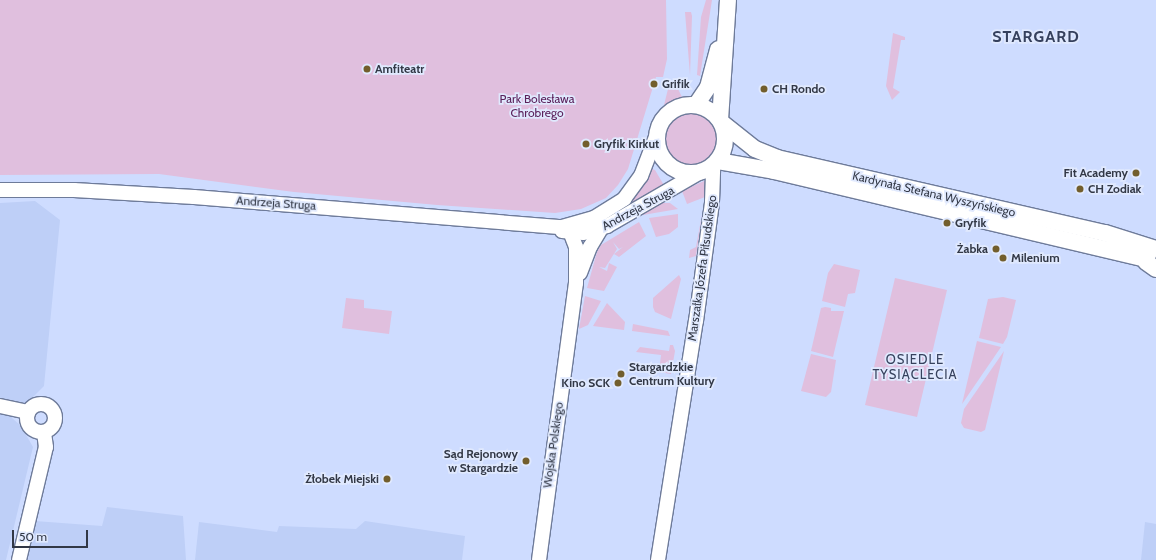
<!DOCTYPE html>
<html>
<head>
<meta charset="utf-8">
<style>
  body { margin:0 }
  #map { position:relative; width:1156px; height:560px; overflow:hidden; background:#cedcff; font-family:Cabin,sans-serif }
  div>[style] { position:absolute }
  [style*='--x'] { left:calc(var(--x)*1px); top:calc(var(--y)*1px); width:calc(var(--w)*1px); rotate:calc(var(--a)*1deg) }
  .built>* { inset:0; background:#becff7 }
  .green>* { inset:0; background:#e0bfde }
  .round { border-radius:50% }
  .roads { filter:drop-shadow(1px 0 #6e7b9a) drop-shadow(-1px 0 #6e7b9a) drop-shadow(0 1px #6e7b9a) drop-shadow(0 -1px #6e7b9a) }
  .tertiary>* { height:14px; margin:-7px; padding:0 7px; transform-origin:7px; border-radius:7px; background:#fff }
  .tertiary>.ring { margin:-7px; padding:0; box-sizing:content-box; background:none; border:14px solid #fff; border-radius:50% }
  .secondary>* { height:16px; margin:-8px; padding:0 8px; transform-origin:8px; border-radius:8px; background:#fff }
  .secondary>.ring { margin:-8px; padding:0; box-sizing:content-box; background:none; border:16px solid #fff; border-radius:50% }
  .dots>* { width:11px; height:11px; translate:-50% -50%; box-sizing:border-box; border:2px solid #e0e9fe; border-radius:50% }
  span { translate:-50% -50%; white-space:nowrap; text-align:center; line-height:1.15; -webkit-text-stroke:3.5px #e0e9fe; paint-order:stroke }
  .poi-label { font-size:12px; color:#323846; font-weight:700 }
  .left { translate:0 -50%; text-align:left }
  .right { translate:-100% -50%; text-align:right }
  .park-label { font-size:12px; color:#5b215b }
  .street-label { font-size:12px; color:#323846 }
  .neighbourhood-label { font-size:13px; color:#36415d; letter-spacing:1px }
  .district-label { font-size:16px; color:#36415d; font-weight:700; letter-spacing:1px }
  .scale { position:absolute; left:12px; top:530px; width:76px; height:18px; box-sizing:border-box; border:2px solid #323846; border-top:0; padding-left:5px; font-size:12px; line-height:14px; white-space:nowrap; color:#323846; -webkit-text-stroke:3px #e0e9fe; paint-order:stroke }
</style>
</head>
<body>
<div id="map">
  <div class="built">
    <div style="clip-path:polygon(35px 201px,60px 220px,44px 386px,12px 418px,21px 426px,33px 447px,6px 560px,0 560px,0 203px)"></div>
    <div style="clip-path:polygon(107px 507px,183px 516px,186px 560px,28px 560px,35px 521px,102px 526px)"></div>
    <div style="clip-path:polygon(365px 521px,465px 536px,462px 560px,195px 560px,199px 522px,277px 532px,279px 526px,356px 529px)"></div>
    <div style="clip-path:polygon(1145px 522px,1156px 524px,1156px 560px,1141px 560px)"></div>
  </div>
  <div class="green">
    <div style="clip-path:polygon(0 0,666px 0,667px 59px,663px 77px,656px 77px,628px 169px,618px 185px,606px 198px,581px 209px,555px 213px,437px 205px,294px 192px,159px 174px,0 175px)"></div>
    <div style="clip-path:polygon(706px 0,712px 0,700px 76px,697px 75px,701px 17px)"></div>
    <div style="clip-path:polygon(685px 12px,691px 12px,692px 16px,690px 75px)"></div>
    <div style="clip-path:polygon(893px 33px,905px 37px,905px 40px,901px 40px,893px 88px,900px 92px,892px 100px,886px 86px)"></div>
    <div style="clip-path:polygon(668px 89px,678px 89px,682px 97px,664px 105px)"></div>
    <div class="round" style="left:663px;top:112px;width:54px;height:54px"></div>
    <div style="clip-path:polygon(652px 169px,655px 170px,665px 187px,625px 208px,640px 191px)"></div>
    <div style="clip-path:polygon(704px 181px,706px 182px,705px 197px,687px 204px,682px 191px)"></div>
    <div style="clip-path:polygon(659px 203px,670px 203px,678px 209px,637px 216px,600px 238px,607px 231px)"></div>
    <div style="clip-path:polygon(703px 209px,696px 256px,689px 258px,690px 250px,696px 247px)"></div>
    <div style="clip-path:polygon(678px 214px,678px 227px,669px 234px,656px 237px,649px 218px)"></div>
    <div style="clip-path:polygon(639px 222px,646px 236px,619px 257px,614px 254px,623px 247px,619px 249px,613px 242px,617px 249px,605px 268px,599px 267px,607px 271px,609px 263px,617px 267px,604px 291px,587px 288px,597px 252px,601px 245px)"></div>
    <div style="clip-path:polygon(834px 264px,860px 270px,855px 293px,848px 294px,845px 307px,822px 301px,828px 273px)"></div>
    <div style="clip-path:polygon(679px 275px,681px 279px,671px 319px,655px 312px,653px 307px,653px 298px)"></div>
    <div style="clip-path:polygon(895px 278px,947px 290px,917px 417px,865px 405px)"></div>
    <div style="clip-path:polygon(585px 296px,601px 301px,588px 325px,579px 329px)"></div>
    <div style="clip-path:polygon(1003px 297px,1016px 300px,1007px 337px,1003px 344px,979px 338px,988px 299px)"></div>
    <div style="clip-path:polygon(346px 298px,364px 300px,364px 308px,392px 311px,389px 334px,342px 328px)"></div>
    <div style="clip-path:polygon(607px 303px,625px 322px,624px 330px,593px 326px)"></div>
    <div style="clip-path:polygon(825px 307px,831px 308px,831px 311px,844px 311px,833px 357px,811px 351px,821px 308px)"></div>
    <div style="clip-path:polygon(633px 324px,668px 331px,670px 336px,632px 331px)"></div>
    <div style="clip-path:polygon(977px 341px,1001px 347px,962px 404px)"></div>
    <div style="clip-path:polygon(670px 345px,673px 345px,675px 351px,671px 374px,659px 372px,661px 355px,636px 352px,640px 347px,669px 351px)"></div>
    <div style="clip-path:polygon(1004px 351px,985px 430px,981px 432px,964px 428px,961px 423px,964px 409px)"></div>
    <div style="clip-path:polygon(811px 354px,836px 360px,831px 392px,826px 397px,801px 391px)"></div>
  </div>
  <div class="roads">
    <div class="tertiary">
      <div style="--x:0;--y:190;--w:74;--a:0"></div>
      <div style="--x:74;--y:190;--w:120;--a:3.3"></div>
      <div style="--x:194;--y:197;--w:369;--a:4.7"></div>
      <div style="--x:562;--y:227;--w:33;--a:-16"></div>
      <div style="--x:594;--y:218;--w:36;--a:-32"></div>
      <div style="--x:624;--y:199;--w:29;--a:-54"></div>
      <div style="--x:641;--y:176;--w:45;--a:-69.1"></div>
      <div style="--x:562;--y:231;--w:21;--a:5"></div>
      <div style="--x:583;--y:233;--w:25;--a:-16"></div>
      <div style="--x:607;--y:226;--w:108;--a:-30.1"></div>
      <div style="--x:580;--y:273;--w:28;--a:-69"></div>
      <div style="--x:590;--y:247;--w:26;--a:-59"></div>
      <div class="ring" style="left:27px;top:404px;width:14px;height:14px"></div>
      <div style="--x:0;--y:406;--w:29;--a:12"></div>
      <div style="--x:19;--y:560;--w:116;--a:-76.6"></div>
      <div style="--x:46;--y:447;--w:14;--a:-98"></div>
      <div style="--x:539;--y:560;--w:279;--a:-82.4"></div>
      <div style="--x:576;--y:283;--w:36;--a:-90"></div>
      <div style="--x:576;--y:247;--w:14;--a:-111"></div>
      <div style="--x:658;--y:560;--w:242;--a:-81"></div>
      <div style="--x:696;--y:321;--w:120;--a:-82.3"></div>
      <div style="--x:712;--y:202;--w:37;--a:-88"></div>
    </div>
    <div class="secondary">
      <div class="ring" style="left:657px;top:105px;width:52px;height:52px"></div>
      <div style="--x:696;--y:105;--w:22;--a:-56"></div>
      <div style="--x:708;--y:87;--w:39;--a:-75"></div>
      <div style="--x:720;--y:120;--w:120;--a:-86.2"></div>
      <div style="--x:721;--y:122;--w:43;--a:38.5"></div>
      <div style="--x:755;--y:149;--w:24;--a:22"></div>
      <div style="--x:777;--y:158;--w:336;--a:12.9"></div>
      <div style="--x:1105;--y:233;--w:53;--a:17.4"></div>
      <div style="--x:718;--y:161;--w:57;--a:10.1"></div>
      <div style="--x:774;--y:171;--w:381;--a:13.3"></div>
      <div style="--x:1149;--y:251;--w:11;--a:105"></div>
      <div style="--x:1146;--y:262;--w:12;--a:35"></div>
    </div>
  </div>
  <div class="dots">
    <div style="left:367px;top:69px;background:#725e2d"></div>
    <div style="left:654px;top:84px;background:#725e2d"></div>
    <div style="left:764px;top:89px;background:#725e2d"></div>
    <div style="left:586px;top:144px;background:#725e2d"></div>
    <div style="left:1136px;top:173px;background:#725e2d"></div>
    <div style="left:1080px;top:189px;background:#725e2d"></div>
    <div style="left:947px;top:223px;background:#725e2d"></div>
    <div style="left:996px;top:249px;background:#725e2d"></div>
    <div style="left:1003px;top:258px;background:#725e2d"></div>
    <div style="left:621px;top:374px;background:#725e2d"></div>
    <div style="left:618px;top:383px;background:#725e2d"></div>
    <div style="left:526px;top:461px;background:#725e2d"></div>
    <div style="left:387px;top:479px;background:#725e2d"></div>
  </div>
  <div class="poi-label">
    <span class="left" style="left:375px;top:69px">Amfiteatr</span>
    <span class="left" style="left:662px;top:84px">Grifik</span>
    <span class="left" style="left:772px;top:89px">CH Rondo</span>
    <span class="left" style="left:594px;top:144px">Gryfik Kirkut</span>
    <span class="right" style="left:1128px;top:173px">Fit Academy</span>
    <span class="left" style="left:1088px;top:189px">CH Zodiak</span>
    <span class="left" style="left:955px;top:223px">Gryfik</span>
    <span class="right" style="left:988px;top:249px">Żabka</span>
    <span class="left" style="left:1011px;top:258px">Milenium</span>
    <span class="left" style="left:629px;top:374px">Stargardzkie<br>Centrum Kultury</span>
    <span class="right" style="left:610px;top:383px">Kino SCK</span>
    <span class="right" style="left:518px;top:461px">Sąd Rejonowy<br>w Stargardzie</span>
    <span class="right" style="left:379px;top:479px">Żłobek Miejski</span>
  </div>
  <div class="park-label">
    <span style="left:537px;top:106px">Park Bolesława<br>Chrobrego</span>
  </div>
  <div class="street-label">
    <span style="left:934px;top:194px;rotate:13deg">Kardynała Stefana Wyszyńskiego</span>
    <span style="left:276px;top:203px;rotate:4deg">Andrzeja Struga</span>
    <span style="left:638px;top:208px;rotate:-28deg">Andrzeja Struga</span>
    <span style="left:702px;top:268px;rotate:-82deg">Marszałka Józefa Piłsudskiego</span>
    <span style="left:553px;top:445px;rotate:-82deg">Wojska Polskiego</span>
  </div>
  <div class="neighbourhood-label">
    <span style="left:915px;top:367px">OSIEDLE<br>TYSIĄCLECIA</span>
  </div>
  <div class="district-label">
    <span style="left:1036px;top:37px">STARGARD</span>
  </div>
  <div class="scale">50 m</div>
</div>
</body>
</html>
